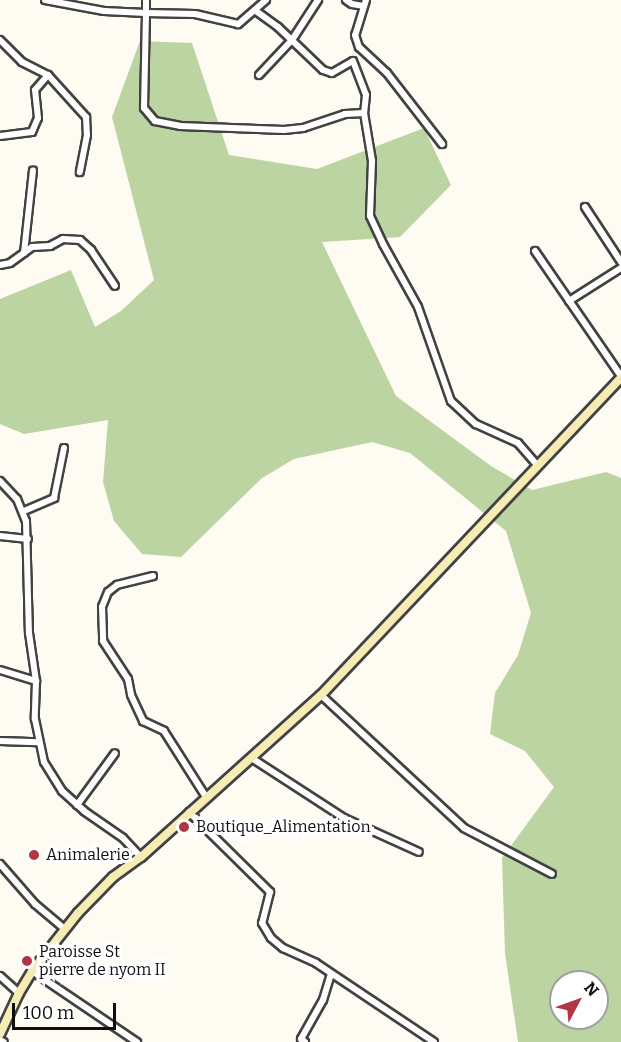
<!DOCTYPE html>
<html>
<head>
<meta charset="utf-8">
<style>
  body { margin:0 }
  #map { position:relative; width:621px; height:1042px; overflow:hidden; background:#fefbf3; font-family:Bitter,serif }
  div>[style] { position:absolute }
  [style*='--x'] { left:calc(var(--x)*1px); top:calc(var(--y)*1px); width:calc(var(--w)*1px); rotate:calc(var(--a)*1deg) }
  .forest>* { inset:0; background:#bbd4a1 }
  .roads { filter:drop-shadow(2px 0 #424242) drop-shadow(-2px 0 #424242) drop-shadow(0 2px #424242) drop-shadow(0 -2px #424242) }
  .minor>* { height:6px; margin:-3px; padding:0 3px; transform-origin:3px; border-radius:3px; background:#fff }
  .secondary>* { height:8px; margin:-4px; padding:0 4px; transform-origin:4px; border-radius:4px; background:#f6ecb6 }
  .dots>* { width:16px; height:16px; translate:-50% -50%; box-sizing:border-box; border:3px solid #fff; border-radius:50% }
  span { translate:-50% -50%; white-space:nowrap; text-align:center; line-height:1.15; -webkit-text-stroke:6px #fff; paint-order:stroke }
  .poi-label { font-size:16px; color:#0f0f0f }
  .left { translate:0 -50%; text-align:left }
  .north { position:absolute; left:549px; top:970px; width:60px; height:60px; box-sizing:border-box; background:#fff; border:2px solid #9f9f9f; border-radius:50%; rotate:49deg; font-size:16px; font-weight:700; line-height:24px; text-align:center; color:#0f0f0f }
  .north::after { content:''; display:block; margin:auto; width:21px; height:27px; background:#b03643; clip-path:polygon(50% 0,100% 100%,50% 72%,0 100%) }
  .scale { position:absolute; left:12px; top:1003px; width:104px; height:27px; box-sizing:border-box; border:3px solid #0f0f0f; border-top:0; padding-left:8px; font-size:18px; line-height:21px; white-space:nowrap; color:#0f0f0f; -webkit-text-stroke:4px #fff; paint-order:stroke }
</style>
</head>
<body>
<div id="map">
  <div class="forest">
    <div style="clip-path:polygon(evenodd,140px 41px,192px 43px,229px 155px,317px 169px,424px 128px,451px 185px,400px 237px,322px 242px,396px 396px,491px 466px,532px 490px,606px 472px,621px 478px,621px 1042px,518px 1042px,505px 953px,502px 858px,554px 787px,525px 751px,490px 734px,495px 693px,518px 655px,531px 613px,506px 531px,410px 453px,372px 442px,294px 459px,262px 478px,181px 557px,142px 554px,114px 521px,103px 482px,108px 420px,24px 434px,0 424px,0 299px,71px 270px,95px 327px,121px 311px,154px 280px,112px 117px,140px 41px,561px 982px,597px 982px,597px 1018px,561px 1018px,561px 982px)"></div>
  </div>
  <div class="roads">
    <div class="minor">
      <div style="--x:45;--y:0;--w:60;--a:10.6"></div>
      <div style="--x:104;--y:11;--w:42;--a:2.7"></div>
      <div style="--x:146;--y:13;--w:13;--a:-90"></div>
      <div style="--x:266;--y:0;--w:37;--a:139"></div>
      <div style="--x:238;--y:24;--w:44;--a:-166.9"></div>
      <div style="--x:195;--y:14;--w:49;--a:-178.8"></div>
      <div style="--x:146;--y:13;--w:95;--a:91.2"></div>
      <div style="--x:144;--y:108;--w:17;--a:50"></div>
      <div style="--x:155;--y:121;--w:25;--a:11"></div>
      <div style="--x:180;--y:126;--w:104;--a:2.2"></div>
      <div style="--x:284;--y:130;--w:19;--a:-6"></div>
      <div style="--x:303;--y:128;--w:44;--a:-18.4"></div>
      <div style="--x:345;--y:114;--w:19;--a:-3"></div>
      <div style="--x:346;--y:0;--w:7;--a:34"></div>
      <div style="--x:352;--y:4;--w:11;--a:10"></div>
      <div style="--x:366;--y:0;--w:37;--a:107"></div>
      <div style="--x:355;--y:35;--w:13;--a:72"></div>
      <div style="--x:359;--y:47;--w:38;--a:43"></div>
      <div style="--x:387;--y:73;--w:90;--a:52.2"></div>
      <div style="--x:256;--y:11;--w:27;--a:36"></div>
      <div style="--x:278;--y:27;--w:62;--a:43.7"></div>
      <div style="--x:323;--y:70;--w:9;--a:18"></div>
      <div style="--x:332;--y:73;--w:24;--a:-30"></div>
      <div style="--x:353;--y:61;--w:36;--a:69"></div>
      <div style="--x:366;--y:95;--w:18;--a:96"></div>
      <div style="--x:364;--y:113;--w:49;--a:80.5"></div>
      <div style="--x:372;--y:161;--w:55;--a:92.1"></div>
      <div style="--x:370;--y:216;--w:31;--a:65"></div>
      <div style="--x:383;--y:244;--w:72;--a:60.9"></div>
      <div style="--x:418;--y:307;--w:100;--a:70.7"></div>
      <div style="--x:451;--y:401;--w:34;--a:43"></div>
      <div style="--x:476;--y:424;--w:46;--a:24.3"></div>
      <div style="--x:518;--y:443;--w:30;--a:49"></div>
      <div style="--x:0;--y:40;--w:31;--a:45"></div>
      <div style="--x:22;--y:62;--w:29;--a:27"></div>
      <div style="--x:48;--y:75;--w:57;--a:47.9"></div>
      <div style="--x:86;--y:117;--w:18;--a:87"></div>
      <div style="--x:87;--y:135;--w:38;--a:101"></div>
      <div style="--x:259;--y:75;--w:48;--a:-46.7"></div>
      <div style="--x:292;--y:40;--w:48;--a:-57"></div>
      <div style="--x:0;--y:136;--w:32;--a:-7"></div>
      <div style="--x:32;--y:132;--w:15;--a:-67"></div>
      <div style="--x:38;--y:118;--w:28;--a:-96"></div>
      <div style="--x:35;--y:90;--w:20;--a:-49"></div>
      <div style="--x:585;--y:207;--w:66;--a:56.8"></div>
      <div style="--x:535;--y:251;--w:152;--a:55.5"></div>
      <div style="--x:24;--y:253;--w:83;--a:-83.8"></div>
      <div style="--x:0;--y:265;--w:10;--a:-11"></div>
      <div style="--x:10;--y:263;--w:27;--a:-36"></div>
      <div style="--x:32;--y:247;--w:18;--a:-3"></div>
      <div style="--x:50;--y:246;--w:15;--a:-28"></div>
      <div style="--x:63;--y:239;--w:17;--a:3"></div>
      <div style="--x:80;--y:240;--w:15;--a:42"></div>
      <div style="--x:91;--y:250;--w:43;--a:56.3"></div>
      <div style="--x:569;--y:301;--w:62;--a:-32.4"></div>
      <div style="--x:0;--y:481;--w:25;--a:47"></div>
      <div style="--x:17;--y:499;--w:24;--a:68"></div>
      <div style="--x:26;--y:521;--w:112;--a:88.5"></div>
      <div style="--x:29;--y:633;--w:49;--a:81.7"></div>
      <div style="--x:36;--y:681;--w:38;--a:92"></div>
      <div style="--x:35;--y:719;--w:44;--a:78.2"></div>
      <div style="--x:44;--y:762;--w:34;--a:58"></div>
      <div style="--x:62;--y:791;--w:30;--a:42"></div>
      <div style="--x:84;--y:811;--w:47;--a:34.7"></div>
      <div style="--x:123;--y:838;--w:26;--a:47"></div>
      <div style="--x:24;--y:511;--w:33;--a:-23"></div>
      <div style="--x:54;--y:498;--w:51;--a:-78.7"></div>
      <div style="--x:0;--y:536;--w:28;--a:6"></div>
      <div style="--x:153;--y:576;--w:37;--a:166"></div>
      <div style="--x:117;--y:585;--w:11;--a:142"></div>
      <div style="--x:108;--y:592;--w:16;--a:112"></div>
      <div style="--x:102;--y:607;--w:34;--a:88"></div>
      <div style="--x:103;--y:641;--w:45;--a:56.7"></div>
      <div style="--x:128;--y:679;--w:16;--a:79"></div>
      <div style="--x:131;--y:695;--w:29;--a:65"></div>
      <div style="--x:143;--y:721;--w:23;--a:25"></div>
      <div style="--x:164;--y:731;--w:78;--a:57.5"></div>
      <div style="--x:0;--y:670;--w:38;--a:17"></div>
      <div style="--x:321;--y:695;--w:195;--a:42.9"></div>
      <div style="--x:464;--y:828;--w:99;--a:27.6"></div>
      <div style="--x:0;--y:741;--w:38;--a:2"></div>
      <div style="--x:253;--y:759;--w:108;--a:33"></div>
      <div style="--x:344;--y:818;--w:82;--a:24.4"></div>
      <div style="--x:77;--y:805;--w:64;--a:-53.8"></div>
      <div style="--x:189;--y:812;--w:114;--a:44.6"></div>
      <div style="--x:270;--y:892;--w:32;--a:104"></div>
      <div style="--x:262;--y:923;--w:17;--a:59"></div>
      <div style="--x:271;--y:938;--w:16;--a:40"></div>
      <div style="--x:283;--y:948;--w:36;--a:24"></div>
      <div style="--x:316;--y:963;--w:142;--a:33.8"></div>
      <div style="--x:0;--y:864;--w:53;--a:48.8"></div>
      <div style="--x:35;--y:904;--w:38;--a:40"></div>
      <div style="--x:32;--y:971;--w:127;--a:34.1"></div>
      <div style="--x:0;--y:976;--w:25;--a:42"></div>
      <div style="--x:0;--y:1040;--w:4;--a:27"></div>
      <div style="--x:305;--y:1042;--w:5;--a:-143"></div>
      <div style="--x:301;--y:1039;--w:45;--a:-60.6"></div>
      <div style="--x:323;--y:1000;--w:27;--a:-73"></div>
    </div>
    <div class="secondary">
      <div style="--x:0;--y:1034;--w:45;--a:-65.1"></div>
      <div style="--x:19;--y:993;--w:26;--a:-59"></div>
      <div style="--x:32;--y:971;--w:74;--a:-51.6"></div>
      <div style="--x:78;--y:913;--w:50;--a:-45.8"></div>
      <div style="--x:113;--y:877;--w:34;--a:-36"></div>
      <div style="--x:141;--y:857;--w:242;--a:-42"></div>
      <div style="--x:321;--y:695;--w:436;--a:-46.6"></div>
    </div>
  </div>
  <div class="dots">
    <div style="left:184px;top:827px;background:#b03643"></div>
    <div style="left:34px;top:855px;background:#b03643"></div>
    <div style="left:27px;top:961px;background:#b03643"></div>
  </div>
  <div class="poi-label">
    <span class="left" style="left:196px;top:827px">Boutique_Alimentation</span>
    <span class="left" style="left:46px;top:855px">Animalerie</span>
    <span class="left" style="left:39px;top:961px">Paroisse St<br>pierre de nyom II</span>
  </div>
  <div class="north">N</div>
  <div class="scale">100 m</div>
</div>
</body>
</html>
